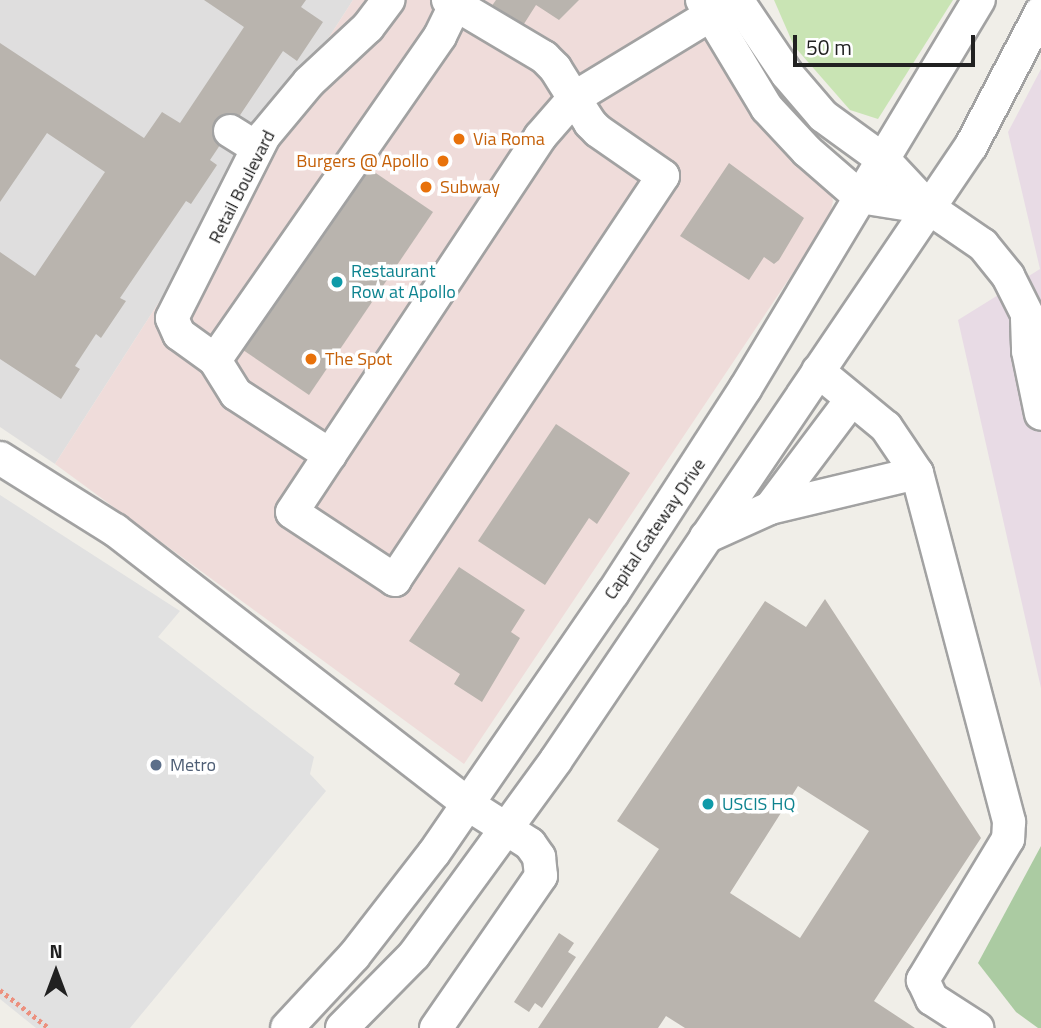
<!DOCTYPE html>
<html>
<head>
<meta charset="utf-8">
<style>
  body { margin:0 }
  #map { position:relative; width:1041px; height:1028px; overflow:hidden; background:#f0eee8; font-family:"Titillium Web",sans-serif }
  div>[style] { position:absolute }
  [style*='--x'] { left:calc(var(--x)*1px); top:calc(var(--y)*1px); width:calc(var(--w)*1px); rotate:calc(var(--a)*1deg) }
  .residential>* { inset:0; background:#dfdede }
  .commercial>* { inset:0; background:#efdcda }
  .industrial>* { inset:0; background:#e8dbe5 }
  .grass>* { inset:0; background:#c9e4b4 }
  .forest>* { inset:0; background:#abcba2 }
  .parking>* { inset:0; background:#e1e1e1 }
  .building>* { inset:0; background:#b9b4ae }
  .path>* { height:4.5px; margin-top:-2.25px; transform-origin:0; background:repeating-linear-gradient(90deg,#ec907e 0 3.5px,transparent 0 7px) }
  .roads { filter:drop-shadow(2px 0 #a2a2a2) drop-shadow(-2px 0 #a2a2a2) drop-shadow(0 2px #a2a2a2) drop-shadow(0 -2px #a2a2a2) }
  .minor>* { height:32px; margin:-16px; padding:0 16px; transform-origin:16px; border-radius:16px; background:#fff }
  .dots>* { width:19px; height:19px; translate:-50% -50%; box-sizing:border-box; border:4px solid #fff; border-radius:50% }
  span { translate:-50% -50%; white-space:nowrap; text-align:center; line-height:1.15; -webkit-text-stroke:7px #fff; paint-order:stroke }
  .food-label { font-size:18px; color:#c56008 }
  .left { translate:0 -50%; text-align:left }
  .right { translate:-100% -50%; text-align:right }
  .street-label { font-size:18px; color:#212121 }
  .culture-label { font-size:18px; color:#0d838f }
  .service-label { font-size:18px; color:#4e5e75 }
  .north { position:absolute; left:21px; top:937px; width:70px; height:70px; -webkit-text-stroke:5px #fff; paint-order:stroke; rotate:0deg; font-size:19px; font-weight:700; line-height:28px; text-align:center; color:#212121 }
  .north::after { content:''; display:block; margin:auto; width:24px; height:32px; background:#212121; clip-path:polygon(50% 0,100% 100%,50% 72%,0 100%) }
  .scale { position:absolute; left:793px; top:35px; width:182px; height:32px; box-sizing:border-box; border:4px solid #212121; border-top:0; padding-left:9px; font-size:21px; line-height:24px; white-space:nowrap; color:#212121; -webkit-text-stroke:5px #fff; paint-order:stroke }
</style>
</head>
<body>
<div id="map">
  <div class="residential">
    <div style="clip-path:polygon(0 0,353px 0,55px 464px,0 427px)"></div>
  </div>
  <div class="commercial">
    <div style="clip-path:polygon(353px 0,692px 0,828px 184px,833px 201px,829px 219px,464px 764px,55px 464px)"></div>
  </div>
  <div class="industrial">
    <div style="clip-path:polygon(1041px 69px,1041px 688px,958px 320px,1040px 269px,1008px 132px)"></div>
  </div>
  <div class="grass">
    <div style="clip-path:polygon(774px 0,953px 0,878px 119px,850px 110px,794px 46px)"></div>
  </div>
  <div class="forest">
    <div style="clip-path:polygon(1041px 846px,1041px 1028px,1038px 1028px,1016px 1012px,978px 963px)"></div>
  </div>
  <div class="parking">
    <div style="clip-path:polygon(0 495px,180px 611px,158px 637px,314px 757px,310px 774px,326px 791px,130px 1028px,36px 1028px,0 999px)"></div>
  </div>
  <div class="building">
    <div style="clip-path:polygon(204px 0,306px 0,301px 7px,323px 22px,297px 61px,283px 51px,210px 160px,217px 165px,191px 204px,186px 201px,120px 298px,126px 301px,101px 338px,96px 334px,75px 366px,80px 369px,61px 399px,0 359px,0 252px,35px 276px,105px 172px,47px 133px,0 202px,0 43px,144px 138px,162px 112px,180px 123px,244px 27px)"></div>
    <div style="clip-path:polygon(496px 0,579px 0,559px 20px,536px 5px,522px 27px,491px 7px)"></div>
    <div style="clip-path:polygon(729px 163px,804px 218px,779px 260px,774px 264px,764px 257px,749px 280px,680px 236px)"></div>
    <div style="clip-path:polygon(364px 165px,433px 212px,309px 395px,243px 350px)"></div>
    <div style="clip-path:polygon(556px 424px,630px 473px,597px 524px,589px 518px,545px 585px,478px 541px)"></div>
    <div style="clip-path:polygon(459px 567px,525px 610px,511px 632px,520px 638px,482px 702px,454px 684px,460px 674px,409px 641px)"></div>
    <div style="clip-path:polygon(evenodd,825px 599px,981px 838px,874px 1001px,915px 1028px,685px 1028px,666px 1016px,658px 1028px,538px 1028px,659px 849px,617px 821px,765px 601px,806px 627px,825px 599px,798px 786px,869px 831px,800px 938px,730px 893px,798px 786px)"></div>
    <div style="clip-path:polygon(559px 933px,574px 943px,568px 952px,576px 957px,542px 1008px,535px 1003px,529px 1012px,514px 1002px)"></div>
  </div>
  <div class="path">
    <div style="--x:0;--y:990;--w:62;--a:37.8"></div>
  </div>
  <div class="roads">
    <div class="minor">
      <div style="--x:448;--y:0;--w:112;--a:30.7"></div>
      <div style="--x:544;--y:57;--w:16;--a:45"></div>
      <div style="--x:555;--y:68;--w:36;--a:58"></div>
      <div style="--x:574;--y:98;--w:30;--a:57"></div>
      <div style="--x:590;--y:123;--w:11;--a:45"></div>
      <div style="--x:598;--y:131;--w:79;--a:34.7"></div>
      <div style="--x:663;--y:176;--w:485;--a:123.6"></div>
      <div style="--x:395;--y:580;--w:123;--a:-146.6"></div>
      <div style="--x:292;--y:512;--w:450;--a:-56.5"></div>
      <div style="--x:540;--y:137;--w:52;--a:-48.9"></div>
      <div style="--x:574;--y:98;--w:188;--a:-31.3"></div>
      <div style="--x:702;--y:0;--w:126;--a:59"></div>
      <div style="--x:767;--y:108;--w:59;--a:47.1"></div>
      <div style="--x:807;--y:151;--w:70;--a:41"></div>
      <div style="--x:860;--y:197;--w:70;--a:9.1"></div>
      <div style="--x:737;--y:0;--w:89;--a:56"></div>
      <div style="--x:787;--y:74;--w:55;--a:49.4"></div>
      <div style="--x:823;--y:116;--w:77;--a:36"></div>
      <div style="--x:885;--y:161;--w:64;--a:46.9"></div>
      <div style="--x:929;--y:208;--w:65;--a:34.4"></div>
      <div style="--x:983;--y:245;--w:40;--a:51"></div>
      <div style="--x:1008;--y:276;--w:74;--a:63.4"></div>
      <div style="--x:230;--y:131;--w:32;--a:32"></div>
      <div style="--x:1027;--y:319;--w:32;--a:88"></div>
      <div style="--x:1028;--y:351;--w:64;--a:78.3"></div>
      <div style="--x:215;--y:360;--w:394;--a:-55.2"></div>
      <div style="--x:440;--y:36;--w:34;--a:-64"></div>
      <div style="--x:818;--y:371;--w:88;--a:39.5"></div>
      <div style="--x:886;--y:427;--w:55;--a:56"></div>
      <div style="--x:330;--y:455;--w:112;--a:-147"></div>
      <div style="--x:236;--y:394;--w:40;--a:-122"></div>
      <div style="--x:215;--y:360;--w:44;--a:-144.2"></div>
      <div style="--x:179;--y:334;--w:17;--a:-114"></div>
      <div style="--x:172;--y:318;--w:204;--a:-63.2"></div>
      <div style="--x:264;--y:136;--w:70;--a:-50.2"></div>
      <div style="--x:309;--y:82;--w:81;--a:-43"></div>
      <div style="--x:368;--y:27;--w:34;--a:-53"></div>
      <div style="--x:0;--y:458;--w:136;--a:32.1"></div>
      <div style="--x:115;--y:530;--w:448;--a:37.8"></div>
      <div style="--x:469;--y:805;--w:72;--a:32.6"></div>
      <div style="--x:530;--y:844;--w:16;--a:55"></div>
      <div style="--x:539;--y:857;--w:19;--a:84"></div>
      <div style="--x:541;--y:876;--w:185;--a:124.6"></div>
      <div style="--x:770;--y:508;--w:135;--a:-53.1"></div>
      <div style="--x:706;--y:537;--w:70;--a:-24.4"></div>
      <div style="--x:770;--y:508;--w:151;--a:-13.4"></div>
      <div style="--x:917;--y:473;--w:361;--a:75.2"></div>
      <div style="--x:1009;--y:822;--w:17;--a:93"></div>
      <div style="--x:1008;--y:839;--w:165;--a:121.1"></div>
      <div style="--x:923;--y:980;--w:21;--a:65"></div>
      <div style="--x:932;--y:999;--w:54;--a:32.8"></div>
      <div style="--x:287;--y:1028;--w:98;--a:-47.1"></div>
      <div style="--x:354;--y:956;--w:130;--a:-52.2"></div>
      <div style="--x:434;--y:853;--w:316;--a:-55.5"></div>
      <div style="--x:613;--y:593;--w:243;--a:-57.1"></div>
      <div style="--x:745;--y:389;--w:454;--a:-59"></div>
      <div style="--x:342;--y:1028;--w:103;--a:-45.4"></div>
      <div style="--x:414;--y:955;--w:241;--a:-53.9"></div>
      <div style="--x:556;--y:760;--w:741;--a:-55.95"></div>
      <div style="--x:971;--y:146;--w:151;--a:-62.4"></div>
    </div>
  </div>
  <div class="dots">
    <div style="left:459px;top:139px;background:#e8710a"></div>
    <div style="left:443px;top:161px;background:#e8710a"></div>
    <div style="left:426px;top:187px;background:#e8710a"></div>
    <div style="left:337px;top:282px;background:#0f9aa8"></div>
    <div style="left:311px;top:359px;background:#e8710a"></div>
    <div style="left:156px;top:765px;background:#5c6f8a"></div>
    <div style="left:708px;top:804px;background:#0f9aa8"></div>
  </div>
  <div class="food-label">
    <span class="left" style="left:473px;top:139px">Via Roma</span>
    <span class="right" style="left:429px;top:161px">Burgers @ Apollo</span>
    <span class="left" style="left:440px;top:187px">Subway</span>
    <span class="left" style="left:325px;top:359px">The Spot</span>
  </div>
  <div class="street-label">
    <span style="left:242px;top:187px;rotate:-63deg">Retail Boulevard</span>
    <span style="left:655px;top:529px;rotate:-56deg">Capital Gateway Drive</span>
  </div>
  <div class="culture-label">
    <span class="left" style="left:351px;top:282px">Restaurant<br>Row at Apollo</span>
    <span class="left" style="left:722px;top:804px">USCIS HQ</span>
  </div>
  <div class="service-label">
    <span class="left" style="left:170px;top:765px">Metro</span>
  </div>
  <div class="north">N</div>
  <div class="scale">50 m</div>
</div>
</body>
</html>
